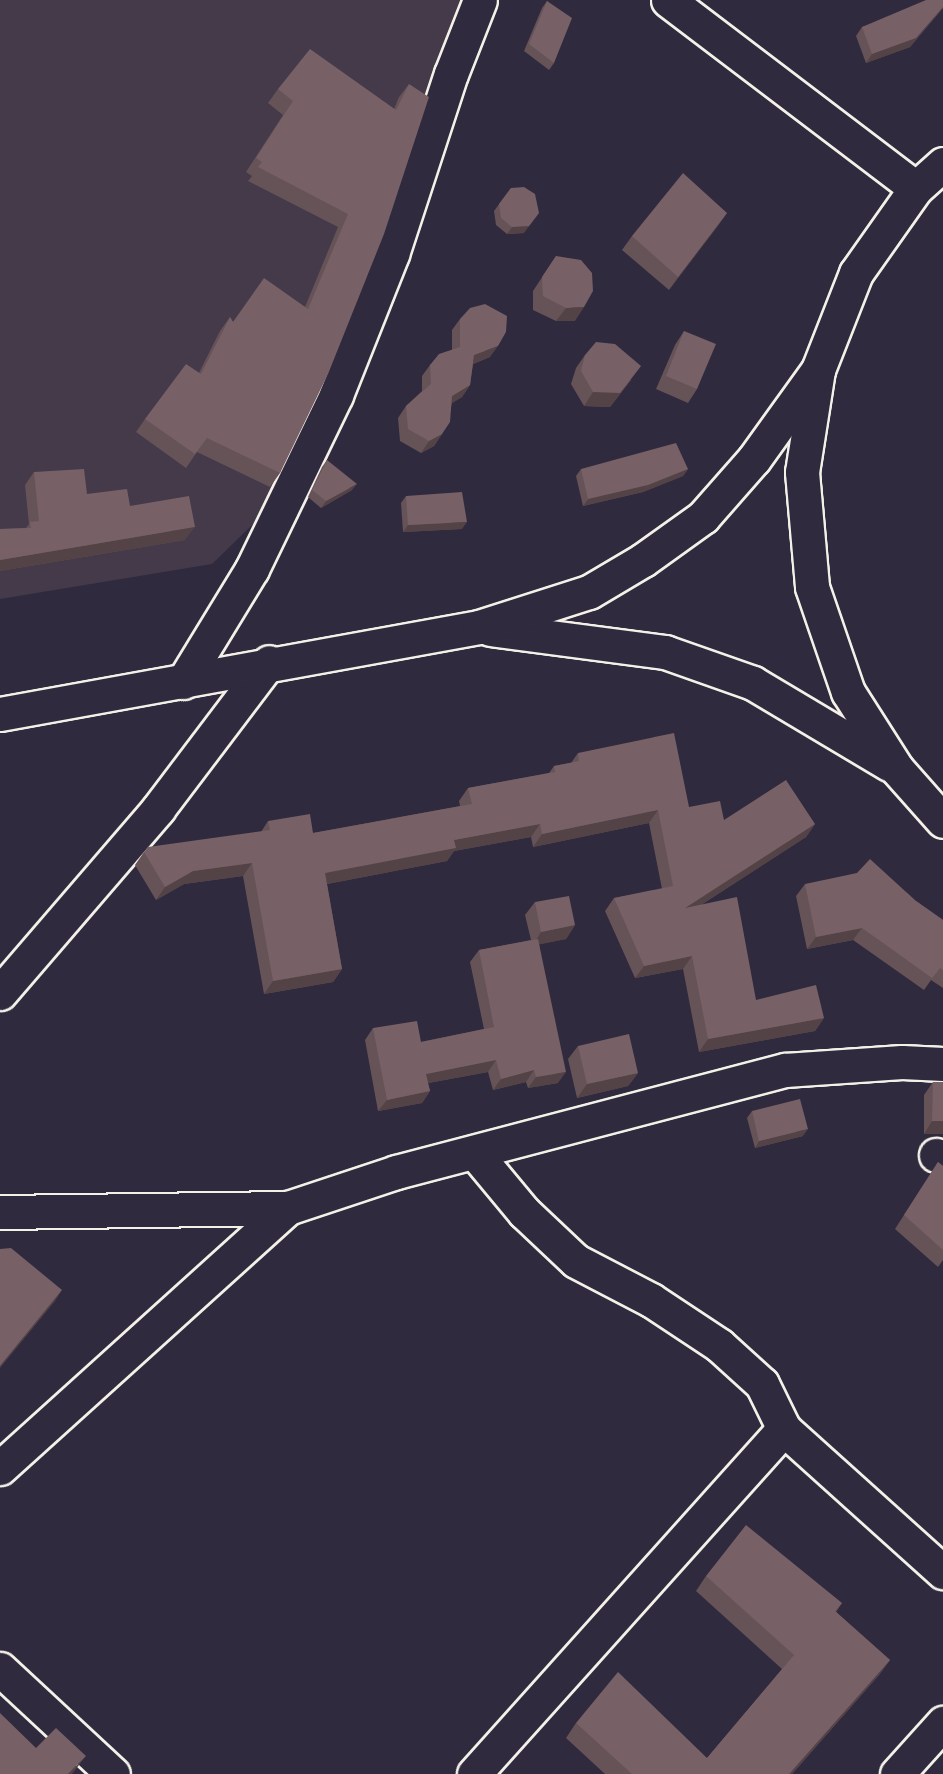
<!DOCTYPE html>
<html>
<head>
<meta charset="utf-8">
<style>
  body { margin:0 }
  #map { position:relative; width:943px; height:1774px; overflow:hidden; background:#2f2a3d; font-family:"Playpen Sans",sans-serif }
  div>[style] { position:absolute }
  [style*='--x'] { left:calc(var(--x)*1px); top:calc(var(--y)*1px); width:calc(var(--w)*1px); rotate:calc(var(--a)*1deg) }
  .built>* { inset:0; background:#453a49 }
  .roads { filter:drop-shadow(2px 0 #f4f1e8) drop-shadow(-2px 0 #f4f1e8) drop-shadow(0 2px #f4f1e8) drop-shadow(0 -2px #f4f1e8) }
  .street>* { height:33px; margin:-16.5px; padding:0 16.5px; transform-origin:16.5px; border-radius:16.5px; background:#2f2a3d }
  .secondary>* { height:33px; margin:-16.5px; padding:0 16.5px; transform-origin:16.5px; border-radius:16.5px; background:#2f2a3d }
  .wall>* { inset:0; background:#665358 }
  .shaded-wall>* { inset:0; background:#534347 }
  .building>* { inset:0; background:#776066 }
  span { translate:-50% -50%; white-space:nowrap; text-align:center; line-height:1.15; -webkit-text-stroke:4.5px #2f2a3d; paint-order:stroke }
</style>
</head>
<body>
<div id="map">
  <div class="built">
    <div style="clip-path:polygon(0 0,473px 0,289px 489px,212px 564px,0 599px)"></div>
  </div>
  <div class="roads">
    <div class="street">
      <div style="--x:668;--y:0;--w:311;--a:37.2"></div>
      <div style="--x:183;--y:682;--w:132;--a:-58.6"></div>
      <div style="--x:252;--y:569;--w:193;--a:-64.2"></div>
      <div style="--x:336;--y:395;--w:152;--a:-68.3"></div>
      <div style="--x:392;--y:254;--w:189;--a:-71.9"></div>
      <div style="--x:451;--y:74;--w:79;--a:-68.6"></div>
      <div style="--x:0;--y:993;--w:243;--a:-49.3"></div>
      <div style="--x:158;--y:809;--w:184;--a:-52.9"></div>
      <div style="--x:475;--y:1153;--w:77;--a:50.3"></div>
      <div style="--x:524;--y:1212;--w:71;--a:43.3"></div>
      <div style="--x:576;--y:1261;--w:85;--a:27.5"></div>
      <div style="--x:651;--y:1300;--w:82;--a:33.5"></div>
      <div style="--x:719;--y:1345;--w:58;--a:42.2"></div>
      <div style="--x:762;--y:1384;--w:50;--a:63.9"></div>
      <div style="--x:784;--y:1429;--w:214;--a:42"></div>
      <div style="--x:936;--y:1155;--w:7;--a:16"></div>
      <div style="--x:0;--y:1212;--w:288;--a:-0.8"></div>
      <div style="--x:288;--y:1208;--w:114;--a:-18.4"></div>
      <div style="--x:396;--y:1172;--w:402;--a:-14.7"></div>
      <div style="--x:785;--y:1070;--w:117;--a:-3.9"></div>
      <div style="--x:902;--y:1062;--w:41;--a:2.8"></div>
      <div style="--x:0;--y:1468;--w:388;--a:-42.1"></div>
      <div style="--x:0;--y:1669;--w:154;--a:42.9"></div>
      <div style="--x:474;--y:1774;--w:464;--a:-48.1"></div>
      <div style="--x:897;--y:1774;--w:69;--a:-48"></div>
    </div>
    <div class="secondary">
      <div style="--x:943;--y:164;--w:36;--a:138"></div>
      <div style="--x:916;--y:188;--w:104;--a:125.2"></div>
      <div style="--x:856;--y:273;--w:104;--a:111.4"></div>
      <div style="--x:818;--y:370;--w:103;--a:98.9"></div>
      <div style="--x:802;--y:472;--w:115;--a:85"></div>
      <div style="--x:812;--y:587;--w:111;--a:71.1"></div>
      <div style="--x:848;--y:692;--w:91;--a:57.5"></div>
      <div style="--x:897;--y:769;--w:69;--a:48.5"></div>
      <div style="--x:490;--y:629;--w:177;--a:7.5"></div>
      <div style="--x:665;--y:652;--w:93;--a:19.4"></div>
      <div style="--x:753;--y:683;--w:158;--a:30.8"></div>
      <div style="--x:0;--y:714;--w:487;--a:-10.3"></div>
      <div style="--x:479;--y:627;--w:115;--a:-17.7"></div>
      <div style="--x:589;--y:592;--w:63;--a:-30.7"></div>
      <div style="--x:643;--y:560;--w:74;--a:-35.6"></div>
      <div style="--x:703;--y:517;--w:77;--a:-48.7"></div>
      <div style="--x:754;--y:459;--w:110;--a:-54.3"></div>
    </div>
  </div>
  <div class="wall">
    <div style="clip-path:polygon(943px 0,943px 8px,910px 47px,866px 63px,856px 36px,862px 27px)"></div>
    <div style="clip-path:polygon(547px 1px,554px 63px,549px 70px,524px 51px,542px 8px)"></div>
    <div style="clip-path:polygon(409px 84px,280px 473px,270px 487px,197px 452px,186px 468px,136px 432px,145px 419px,199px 373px,220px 331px,230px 317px,233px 322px,305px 307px,338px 227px,248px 181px,252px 176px,246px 172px,283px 115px,268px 103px,278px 89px,394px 109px,399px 97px)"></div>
    <div style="clip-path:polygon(511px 188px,524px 233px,507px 234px,496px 225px,494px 211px)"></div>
    <div style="clip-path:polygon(727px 213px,669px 290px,622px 250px,632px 236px)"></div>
    <div style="clip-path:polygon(556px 256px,575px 321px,556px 321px,533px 310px,533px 291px)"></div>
    <div style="clip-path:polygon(460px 319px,490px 357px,473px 364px,470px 385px,462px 397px,452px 403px,442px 434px,434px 446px,421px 453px,400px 441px,398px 418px,406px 406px,422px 391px,422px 376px,430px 365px,452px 350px,452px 330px)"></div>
    <div style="clip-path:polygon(684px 331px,697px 389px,688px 403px,656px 389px,675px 345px)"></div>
    <div style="clip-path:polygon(585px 355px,631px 380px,610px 407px,584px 406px,571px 384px,576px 368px)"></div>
    <div style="clip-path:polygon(327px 460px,352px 490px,321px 508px,308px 497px,322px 467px)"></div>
    <div style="clip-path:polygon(581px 469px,688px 469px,683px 476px,643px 492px,583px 506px,576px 476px)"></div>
    <div style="clip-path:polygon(34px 472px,87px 494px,130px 506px,185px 540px,0 571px,0 529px,26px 528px,29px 524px,25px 485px)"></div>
    <div style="clip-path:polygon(406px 496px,462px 529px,403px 532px,401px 503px)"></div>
    <div style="clip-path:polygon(578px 753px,689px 807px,724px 820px,815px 824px,806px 837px,701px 905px,756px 1000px,824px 1018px,815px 1031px,699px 1052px,683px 969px,635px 978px,605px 911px,614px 898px,662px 889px,649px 823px,533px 847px,531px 837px,454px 851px,447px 861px,327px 884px,342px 969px,333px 982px,264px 994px,243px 876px,184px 884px,156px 900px,135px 865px,144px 852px,261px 832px,268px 821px,313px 833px,460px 806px,459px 801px,468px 788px,549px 773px,554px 766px,571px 763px)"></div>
    <div style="clip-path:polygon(805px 884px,916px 901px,943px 920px,943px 988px,931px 980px,924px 990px,853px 940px,807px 949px,796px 896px)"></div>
    <div style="clip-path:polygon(535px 902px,575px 925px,566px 939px,539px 944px,558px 1083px,528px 1088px,526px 1082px,493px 1090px,488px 1072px,428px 1083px,430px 1091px,422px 1103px,378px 1111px,365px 1040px,373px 1028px,421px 1042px,484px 1029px,470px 962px,479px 950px,531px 940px,525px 915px)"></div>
    <div style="clip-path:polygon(578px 1046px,638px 1073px,628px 1086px,577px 1098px,568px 1059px)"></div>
    <div style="clip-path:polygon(933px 1082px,943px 1082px,943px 1134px,924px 1134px,924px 1095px)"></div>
    <div style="clip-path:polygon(752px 1111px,803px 1136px,755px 1148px,747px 1118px)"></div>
    <div style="clip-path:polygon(938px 1162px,943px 1166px,943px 1260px,938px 1267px,895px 1229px)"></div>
    <div style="clip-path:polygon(706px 1576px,842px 1603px,836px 1612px,890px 1660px,879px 1675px,792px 1774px,605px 1774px,566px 1738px,576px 1723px,707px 1758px,782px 1669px,696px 1591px)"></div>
  </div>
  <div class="shaded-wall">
    <div style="clip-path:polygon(943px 7px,943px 8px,910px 47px,866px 63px,872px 54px)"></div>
    <div style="clip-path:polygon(539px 213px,524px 233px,507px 234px,512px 227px)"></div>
    <div style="clip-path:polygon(727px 213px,718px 226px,669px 290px,678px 277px)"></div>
    <div style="clip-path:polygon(584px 307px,575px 321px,556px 321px,566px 308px)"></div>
    <div style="clip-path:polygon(498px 346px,490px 357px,466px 366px,474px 355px)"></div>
    <div style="clip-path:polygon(641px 366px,610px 407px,584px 406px,593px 392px)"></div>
    <div style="clip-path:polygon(470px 385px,462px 397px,444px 408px,452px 396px)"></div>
    <div style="clip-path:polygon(442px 434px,434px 446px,421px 453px,429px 441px)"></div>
    <div style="clip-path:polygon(688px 469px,683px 476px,643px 492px,583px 506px,588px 499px)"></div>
    <div style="clip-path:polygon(357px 484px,352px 490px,321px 508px,326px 501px)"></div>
    <div style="clip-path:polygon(467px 522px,462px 529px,403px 532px,408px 525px)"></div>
    <div style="clip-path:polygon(195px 527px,185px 540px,0 571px,0 560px)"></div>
    <div style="clip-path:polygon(658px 810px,649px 823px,533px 847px,542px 834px)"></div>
    <div style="clip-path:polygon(540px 824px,531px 837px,454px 851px,447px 861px,316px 886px,325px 873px,454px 840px)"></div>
    <div style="clip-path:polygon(815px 824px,806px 837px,676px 921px,685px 908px)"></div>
    <div style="clip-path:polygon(252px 863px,243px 876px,184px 884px,156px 900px,165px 887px,193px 871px)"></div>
    <div style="clip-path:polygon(575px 925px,566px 939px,532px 946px,541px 932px)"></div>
    <div style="clip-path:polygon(862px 928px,853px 940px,807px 949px,816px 937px)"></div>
    <div style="clip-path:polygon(692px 956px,683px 969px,635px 978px,644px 966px)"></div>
    <div style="clip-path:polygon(342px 969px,333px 982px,264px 994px,273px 981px)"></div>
    <div style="clip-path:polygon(824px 1018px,815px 1031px,699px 1052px,708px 1039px)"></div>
    <div style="clip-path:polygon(496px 1060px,488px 1072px,418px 1085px,426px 1074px)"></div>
    <div style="clip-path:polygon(534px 1070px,526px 1082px,493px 1090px,501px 1079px)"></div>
    <div style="clip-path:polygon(566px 1072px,558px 1083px,528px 1088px,536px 1077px)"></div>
    <div style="clip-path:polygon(638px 1073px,628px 1086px,577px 1098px,587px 1084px)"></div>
    <div style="clip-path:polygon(430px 1091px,422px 1103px,378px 1111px,387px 1100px)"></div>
    <div style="clip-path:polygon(932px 1121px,943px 1121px,943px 1134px,924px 1134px)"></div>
    <div style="clip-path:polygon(808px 1129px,803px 1136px,755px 1148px,759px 1141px)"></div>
    <div style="clip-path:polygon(62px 1290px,55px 1301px,0 1368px,0 1366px)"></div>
    <div style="clip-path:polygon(890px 1660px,879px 1675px,792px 1774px,789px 1774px)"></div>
    <div style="clip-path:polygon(86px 1756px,72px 1774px,68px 1774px)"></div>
  </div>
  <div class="building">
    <div style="clip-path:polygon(926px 0,943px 0,943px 7px,916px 38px,872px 54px,862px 27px)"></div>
    <div style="clip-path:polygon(547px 1px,572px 18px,554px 63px,529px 44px)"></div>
    <div style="clip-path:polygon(310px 49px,396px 110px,409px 84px,429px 97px,384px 234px,328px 374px,280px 473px,207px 438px,195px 454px,145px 419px,186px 364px,201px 374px,230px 317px,233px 322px,264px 278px,308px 309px,348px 214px,258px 167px,262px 162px,256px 158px,293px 101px,278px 89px)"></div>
    <div style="clip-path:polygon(683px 173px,727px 213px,678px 277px,632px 236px)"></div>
    <div style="clip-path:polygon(524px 187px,535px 194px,539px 213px,529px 226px,512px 227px,501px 218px,499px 204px,511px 188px)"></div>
    <div style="clip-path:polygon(556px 256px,581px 260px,592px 273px,593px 291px,584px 307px,566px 308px,543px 296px,542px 277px)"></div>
    <div style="clip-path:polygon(485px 304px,507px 316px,506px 332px,498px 346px,474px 355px,470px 385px,452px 396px,450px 422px,442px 434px,429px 441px,408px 429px,406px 406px,431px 384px,430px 365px,439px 354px,460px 347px,460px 319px,470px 308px)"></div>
    <div style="clip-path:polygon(684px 331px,716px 344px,697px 389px,666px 376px)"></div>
    <div style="clip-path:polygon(596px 342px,615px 344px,641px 366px,620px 393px,593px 392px,581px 371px,585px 355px)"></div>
    <div style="clip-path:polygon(676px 443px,688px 469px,648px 485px,588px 499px,581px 469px)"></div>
    <div style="clip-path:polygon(327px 460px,357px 484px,326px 501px,312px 490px)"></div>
    <div style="clip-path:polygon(84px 469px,87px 494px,127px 489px,130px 506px,189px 496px,195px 527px,0 560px,0 529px,31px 528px,30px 522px,39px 521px,34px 472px)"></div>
    <div style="clip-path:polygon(462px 492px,467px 522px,408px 525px,406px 496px)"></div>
    <div style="clip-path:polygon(674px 733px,689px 807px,720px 801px,724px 820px,786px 780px,815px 824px,685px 908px,737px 897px,756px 1000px,816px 985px,824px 1018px,708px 1039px,692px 956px,644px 966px,614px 898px,673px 886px,658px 810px,542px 834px,540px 824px,454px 840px,456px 848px,325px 873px,342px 969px,273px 981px,252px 863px,193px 871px,165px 887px,144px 852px,148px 847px,270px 830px,268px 821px,310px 814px,313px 833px,472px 804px,468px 788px,555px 772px,554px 766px,579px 761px,578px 753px)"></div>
    <div style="clip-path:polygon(870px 859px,916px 901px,943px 920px,943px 970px,940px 968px,932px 978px,862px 928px,816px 937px,805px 884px,857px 873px)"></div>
    <div style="clip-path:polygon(569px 896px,575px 925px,541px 932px,535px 902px)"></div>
    <div style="clip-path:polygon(538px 939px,566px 1072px,536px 1077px,534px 1070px,501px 1079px,496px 1060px,426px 1074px,430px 1091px,387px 1100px,373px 1028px,417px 1021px,421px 1042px,494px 1027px,479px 950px)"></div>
    <div style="clip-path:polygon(629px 1034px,638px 1073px,587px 1084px,578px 1046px)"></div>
    <div style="clip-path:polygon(933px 1082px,943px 1082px,943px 1121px,932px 1121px)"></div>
    <div style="clip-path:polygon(800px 1099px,808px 1129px,759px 1141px,752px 1111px)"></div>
    <div style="clip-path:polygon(938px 1162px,943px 1166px,943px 1250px,904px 1215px)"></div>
    <div style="clip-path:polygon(11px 1248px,62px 1290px,0 1366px,0 1249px)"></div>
    <div style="clip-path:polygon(746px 1525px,842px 1603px,835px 1611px,890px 1660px,789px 1774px,632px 1774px,576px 1723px,618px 1672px,707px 1758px,794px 1655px,706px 1576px)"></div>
    <div style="clip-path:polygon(0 1713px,36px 1748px,56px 1728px,86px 1756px,68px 1774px,0 1774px)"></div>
  </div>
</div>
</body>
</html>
